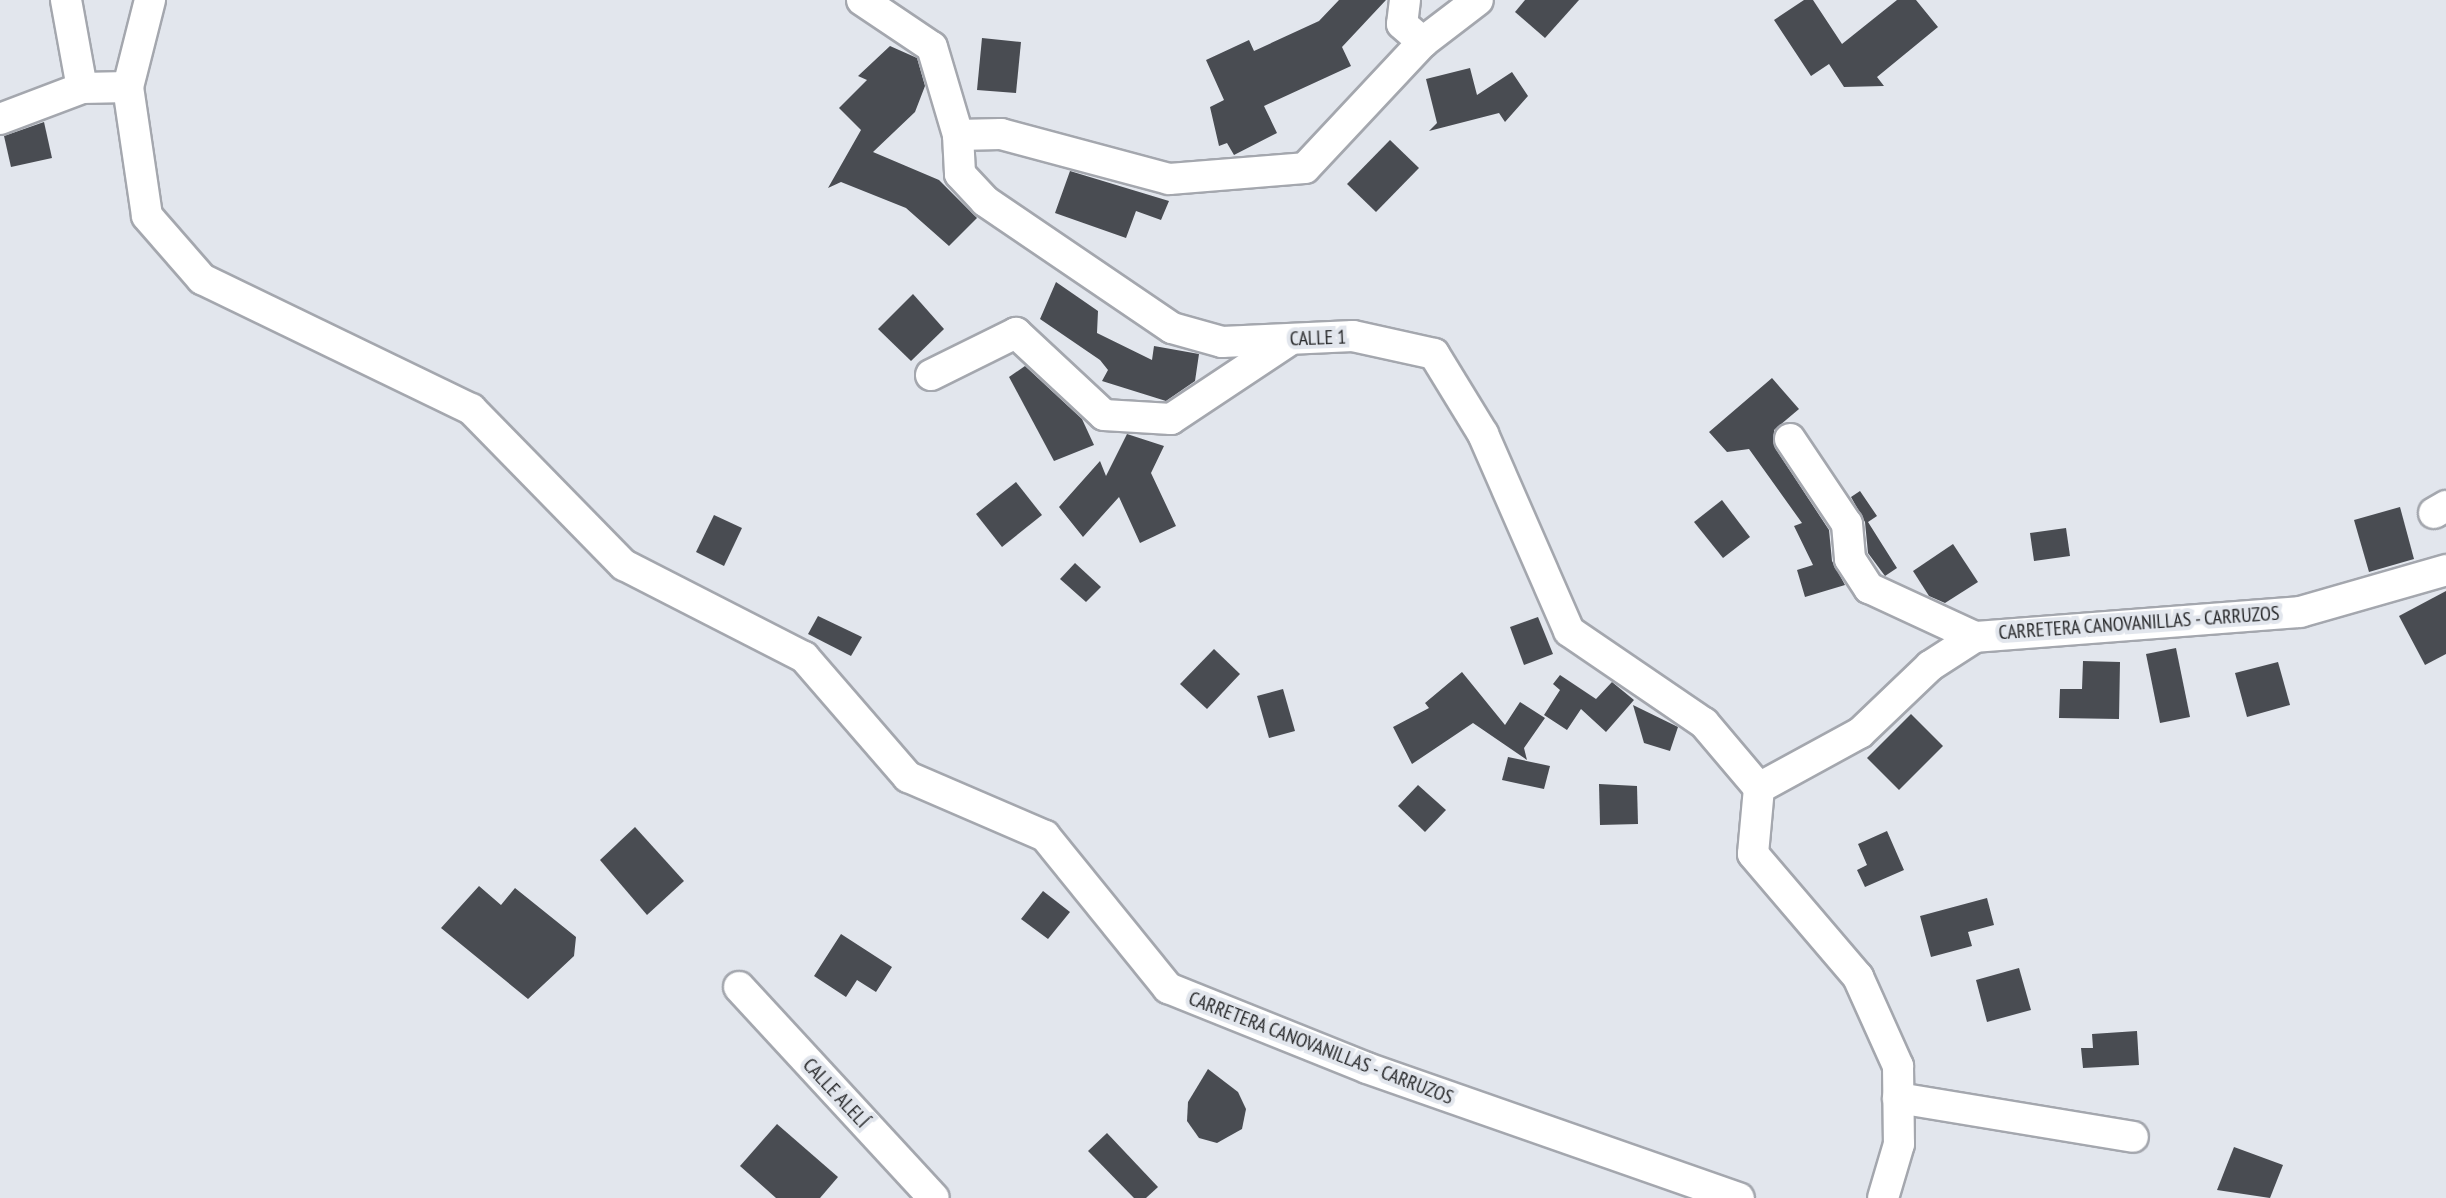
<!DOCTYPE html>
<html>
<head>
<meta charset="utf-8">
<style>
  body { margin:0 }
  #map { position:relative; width:2446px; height:1198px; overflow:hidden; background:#e2e6ed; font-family:"PT Sans Narrow",sans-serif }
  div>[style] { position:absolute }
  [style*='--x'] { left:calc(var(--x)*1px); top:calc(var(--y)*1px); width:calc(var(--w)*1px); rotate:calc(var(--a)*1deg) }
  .building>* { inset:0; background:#494c52 }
  .roads { filter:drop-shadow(2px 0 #a4a7ae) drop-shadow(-2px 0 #a4a7ae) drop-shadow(0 2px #a4a7ae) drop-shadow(0 -2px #a4a7ae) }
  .minor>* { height:30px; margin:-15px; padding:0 15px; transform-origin:15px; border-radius:15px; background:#fff }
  span { translate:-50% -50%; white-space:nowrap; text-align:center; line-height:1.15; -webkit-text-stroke:8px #e2e6ed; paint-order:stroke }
  .street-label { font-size:20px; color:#262729 }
</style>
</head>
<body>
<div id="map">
  <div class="building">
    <div style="clip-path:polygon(1339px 0,1386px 0,1342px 47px,1351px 66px,1264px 106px,1277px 133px,1234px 155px,1227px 143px,1219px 146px,1210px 107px,1224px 100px,1206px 60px,1249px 40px,1254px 51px,1319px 21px)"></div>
    <div style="clip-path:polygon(1525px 0,1579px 0,1545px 38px,1515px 12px)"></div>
    <div style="clip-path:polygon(1804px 0,1813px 0,1842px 44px,1897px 0,1916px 0,1938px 27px,1877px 77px,1884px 86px,1844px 87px,1829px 64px,1811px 76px,1774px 20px)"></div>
    <div style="clip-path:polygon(982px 38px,1021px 42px,1016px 93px,977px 90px)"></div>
    <div style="clip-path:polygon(890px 46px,917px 58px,925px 86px,915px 112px,873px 152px,939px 180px,977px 218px,949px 246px,906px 208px,841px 182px,828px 188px,861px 130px,839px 108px,867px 80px,858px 76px)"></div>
    <div style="clip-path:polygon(1470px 68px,1477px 95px,1512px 72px,1528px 96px,1505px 122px,1499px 113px,1429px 131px,1437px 123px,1426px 79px)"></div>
    <div style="clip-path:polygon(44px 122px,52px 158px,11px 167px,4px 136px)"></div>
    <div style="clip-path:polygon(1390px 140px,1419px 168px,1376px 212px,1347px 184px)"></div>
    <div style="clip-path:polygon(1070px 171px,1169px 201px,1161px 220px,1136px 211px,1126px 238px,1055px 213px)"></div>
    <div style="clip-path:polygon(1056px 282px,1098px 311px,1097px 333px,1152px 360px,1154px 346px,1199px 354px,1195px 381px,1166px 401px,1102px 381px,1108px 370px,1100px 360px,1040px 319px)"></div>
    <div style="clip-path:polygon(913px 294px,944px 329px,911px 361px,878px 329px)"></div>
    <div style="clip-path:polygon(1025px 366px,1082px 419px,1094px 445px,1054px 461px,1009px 377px)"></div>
    <div style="clip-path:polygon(1772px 378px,1799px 409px,1774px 430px,1775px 448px,1829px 530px,1832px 561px,1845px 585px,1805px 597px,1797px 570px,1813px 565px,1794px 526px,1802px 523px,1749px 449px,1727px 452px,1709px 432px)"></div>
    <div style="clip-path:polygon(1127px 434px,1164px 446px,1151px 473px,1176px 526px,1140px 543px,1119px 497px,1083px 537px,1059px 507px,1100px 461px,1106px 476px)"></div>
    <div style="clip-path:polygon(1016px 482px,1042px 515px,1002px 547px,976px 514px)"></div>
    <div style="clip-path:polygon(1860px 491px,1877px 516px,1868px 522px,1897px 568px,1885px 576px,1868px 553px,1865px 522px,1851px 497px)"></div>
    <div style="clip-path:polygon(1722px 500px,1750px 537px,1723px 558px,1694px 522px)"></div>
    <div style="clip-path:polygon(2400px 507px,2414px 559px,2369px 572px,2354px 520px)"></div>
    <div style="clip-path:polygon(714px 515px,742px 528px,724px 566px,696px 552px)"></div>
    <div style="clip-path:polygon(2066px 528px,2070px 556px,2034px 561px,2030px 533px)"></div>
    <div style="clip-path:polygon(1953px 544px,1978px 582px,1945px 603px,1929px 596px,1913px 571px)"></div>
    <div style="clip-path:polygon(1075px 563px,1101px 587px,1086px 602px,1060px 579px)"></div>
    <div style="clip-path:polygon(2446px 591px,2446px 654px,2425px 665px,2399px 616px)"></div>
    <div style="clip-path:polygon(818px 616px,862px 637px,851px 656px,808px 634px)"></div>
    <div style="clip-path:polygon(1538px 617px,1553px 654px,1524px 665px,1510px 627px)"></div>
    <div style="clip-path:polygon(2176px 648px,2190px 717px,2160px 723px,2146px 654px)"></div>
    <div style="clip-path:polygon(1214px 649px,1240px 674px,1207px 709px,1180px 684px)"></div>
    <div style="clip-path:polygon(2083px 661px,2120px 662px,2119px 719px,2059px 718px,2060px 689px,2082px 689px)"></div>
    <div style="clip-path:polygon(2278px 662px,2290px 705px,2247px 717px,2235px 673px)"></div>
    <div style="clip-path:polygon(1462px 672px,1505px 725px,1520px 702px,1545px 718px,1524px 748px,1527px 760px,1473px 723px,1412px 764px,1393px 727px,1429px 708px,1425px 703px)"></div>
    <div style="clip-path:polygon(1560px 675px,1596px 699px,1612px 682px,1634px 700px,1606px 732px,1581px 709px,1567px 730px,1544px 715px,1560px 690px,1553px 684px)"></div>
    <div style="clip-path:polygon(1283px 689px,1295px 731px,1269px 738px,1257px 696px)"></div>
    <div style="clip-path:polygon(1633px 705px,1678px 727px,1670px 751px,1644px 743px)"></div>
    <div style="clip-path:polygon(1911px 714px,1943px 746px,1899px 790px,1867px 758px)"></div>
    <div style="clip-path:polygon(1508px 757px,1550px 766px,1544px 789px,1502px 780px)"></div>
    <div style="clip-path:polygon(1599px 784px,1637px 786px,1638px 824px,1600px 825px)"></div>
    <div style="clip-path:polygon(1418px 785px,1446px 810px,1425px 832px,1398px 806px)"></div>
    <div style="clip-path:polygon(635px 827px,684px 881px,647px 915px,600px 860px)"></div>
    <div style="clip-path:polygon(1887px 831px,1904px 870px,1865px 887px,1857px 870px,1867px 865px,1858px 844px)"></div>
    <div style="clip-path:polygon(479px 886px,501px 905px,515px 888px,576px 937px,574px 956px,528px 999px,441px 928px)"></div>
    <div style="clip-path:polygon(1043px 891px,1070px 912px,1048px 939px,1021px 919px)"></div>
    <div style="clip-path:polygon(1987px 898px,1994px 925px,1968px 932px,1972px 946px,1931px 957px,1920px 916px)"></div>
    <div style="clip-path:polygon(841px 934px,892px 967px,876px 992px,857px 980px,846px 997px,814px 976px)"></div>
    <div style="clip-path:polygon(2019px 968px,2031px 1010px,1987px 1022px,1976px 980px)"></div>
    <div style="clip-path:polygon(2137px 1031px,2139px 1065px,2083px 1068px,2081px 1048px,2093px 1048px,2092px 1034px)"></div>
    <div style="clip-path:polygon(1208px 1069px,1238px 1092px,1246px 1109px,1242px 1129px,1217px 1143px,1199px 1138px,1187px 1121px,1188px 1102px)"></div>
    <div style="clip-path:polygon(777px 1124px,838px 1177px,820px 1198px,776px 1198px,740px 1166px)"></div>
    <div style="clip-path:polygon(1107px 1133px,1158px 1187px,1146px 1198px,1134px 1198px,1088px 1151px)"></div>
    <div style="clip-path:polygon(2234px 1147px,2283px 1165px,2270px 1198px,2217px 1190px)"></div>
  </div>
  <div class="roads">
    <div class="minor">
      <div style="--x:66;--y:0;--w:89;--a:79.7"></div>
      <div style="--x:150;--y:0;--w:90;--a:104.2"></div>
      <div style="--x:128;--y:87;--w:130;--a:81.6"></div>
      <div style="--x:147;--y:216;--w:84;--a:48.9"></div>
      <div style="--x:202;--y:279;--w:299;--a:25.8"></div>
      <div style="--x:471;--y:409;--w:219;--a:45.6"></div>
      <div style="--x:624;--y:565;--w:202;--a:27.1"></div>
      <div style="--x:804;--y:657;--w:159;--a:49.1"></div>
      <div style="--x:908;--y:777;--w:149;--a:23.3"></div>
      <div style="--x:1045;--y:836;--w:196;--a:51"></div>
      <div style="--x:1168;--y:988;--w:214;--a:21.9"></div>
      <div style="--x:1367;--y:1068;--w:394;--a:19.3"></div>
      <div style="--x:862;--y:0;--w:84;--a:33.9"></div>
      <div style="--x:932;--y:47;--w:92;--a:73.5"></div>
      <div style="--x:958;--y:135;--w:39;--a:87"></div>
      <div style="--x:960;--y:174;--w:37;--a:47"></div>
      <div style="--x:985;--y:201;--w:226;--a:34.2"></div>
      <div style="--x:1172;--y:328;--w:52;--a:15.6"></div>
      <div style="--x:1222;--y:342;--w:131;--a:-2.6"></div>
      <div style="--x:1353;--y:336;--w:83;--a:12.5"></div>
      <div style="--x:1434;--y:354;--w:94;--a:58.5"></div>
      <div style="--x:1483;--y:434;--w:215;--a:66.4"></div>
      <div style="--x:1569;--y:631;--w:163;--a:34.3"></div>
      <div style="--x:1704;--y:723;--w:85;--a:49.8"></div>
      <div style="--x:1405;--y:0;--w:24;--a:97"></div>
      <div style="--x:1402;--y:24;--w:28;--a:41"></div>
      <div style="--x:0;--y:119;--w:88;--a:-20.7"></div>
      <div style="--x:82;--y:88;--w:46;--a:-1.2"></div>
      <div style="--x:958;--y:135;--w:43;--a:-1.3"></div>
      <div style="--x:1001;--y:134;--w:174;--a:15"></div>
      <div style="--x:1169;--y:179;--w:136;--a:-4.6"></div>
      <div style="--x:1305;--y:168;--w:173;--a:-46.9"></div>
      <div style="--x:1423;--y:42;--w:69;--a:-37.4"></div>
      <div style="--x:931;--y:375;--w:95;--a:-26.3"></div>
      <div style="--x:1016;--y:333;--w:120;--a:43"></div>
      <div style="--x:1104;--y:415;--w:67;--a:3.4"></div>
      <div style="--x:1171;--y:419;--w:139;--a:-33.6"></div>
      <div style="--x:1790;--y:439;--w:102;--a:56.2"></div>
      <div style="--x:1847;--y:524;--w:35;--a:85"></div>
      <div style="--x:1850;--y:559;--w:35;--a:57"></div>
      <div style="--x:1869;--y:588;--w:117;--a:24.8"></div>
      <div style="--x:2434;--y:513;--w:14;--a:-30"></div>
      <div style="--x:1759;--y:788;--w:115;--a:-28.6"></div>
      <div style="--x:1860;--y:733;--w:97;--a:-43.7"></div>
      <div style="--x:1930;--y:666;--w:54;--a:-32.8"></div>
      <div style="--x:1975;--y:637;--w:326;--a:-4.4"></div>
      <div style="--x:2300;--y:612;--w:152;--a:-16"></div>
      <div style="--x:1759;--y:788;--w:66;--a:95.2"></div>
      <div style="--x:1753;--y:854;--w:162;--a:49.5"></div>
      <div style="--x:1858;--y:977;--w:98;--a:65.8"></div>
      <div style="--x:1898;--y:1066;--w:78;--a:89.3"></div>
      <div style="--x:1899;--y:1144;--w:56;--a:106.5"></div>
      <div style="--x:739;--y:987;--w:287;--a:47.3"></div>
      <div style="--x:1898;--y:1098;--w:238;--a:9.4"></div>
    </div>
  </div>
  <div class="street-label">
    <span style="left:1318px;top:338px;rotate:-2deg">CALLE 1</span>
    <span style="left:2139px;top:623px;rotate:-4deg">CARRETERA CANOVANILLAS - CARRUZOS</span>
    <span style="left:1321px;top:1048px;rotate:21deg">CARRETERA CANOVANILLAS - CARRUZOS</span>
    <span style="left:836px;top:1093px;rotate:47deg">CALLE ALELÍ</span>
  </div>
</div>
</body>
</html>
